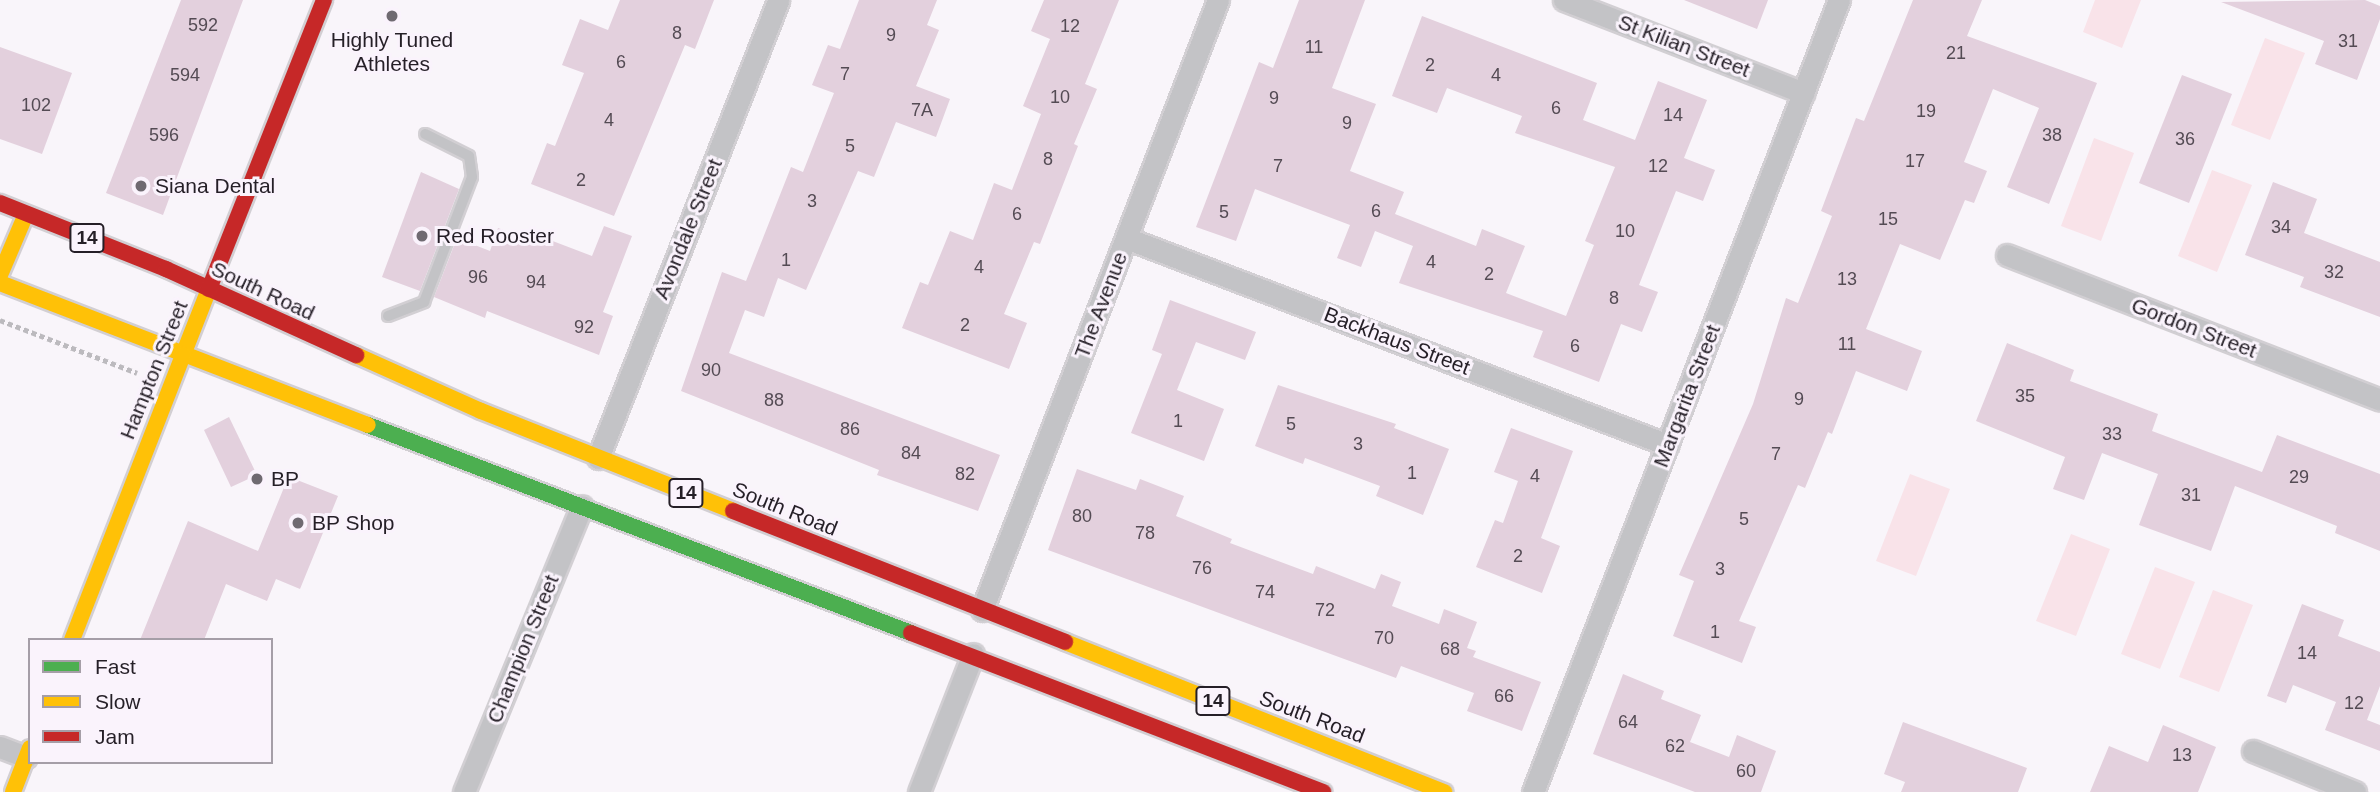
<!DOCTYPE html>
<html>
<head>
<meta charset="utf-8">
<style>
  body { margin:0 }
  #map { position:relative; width:2380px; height:792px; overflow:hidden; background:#f9f5fa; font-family:Arial,sans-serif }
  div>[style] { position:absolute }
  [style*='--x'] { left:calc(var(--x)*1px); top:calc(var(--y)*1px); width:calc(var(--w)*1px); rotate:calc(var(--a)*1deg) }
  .green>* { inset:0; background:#f9e3e9 }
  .building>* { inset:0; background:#e3d0dd }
  .path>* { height:4.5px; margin-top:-2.25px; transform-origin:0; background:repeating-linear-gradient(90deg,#bcbabe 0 5px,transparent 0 8.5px) }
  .roads { filter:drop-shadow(2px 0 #d2cfd3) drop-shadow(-2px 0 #d2cfd3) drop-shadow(0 2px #d2cfd3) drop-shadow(0 -2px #d2cfd3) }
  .lane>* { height:10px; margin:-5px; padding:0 5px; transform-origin:5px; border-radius:5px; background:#c3c3c6 }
  .street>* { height:21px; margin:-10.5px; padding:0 10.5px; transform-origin:10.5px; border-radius:10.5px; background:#c3c3c6 }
  .fast>* { height:16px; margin:-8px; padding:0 8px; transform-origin:8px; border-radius:8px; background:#4caf50 }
  .slow>* { height:16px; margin:-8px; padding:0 8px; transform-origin:8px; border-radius:8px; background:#ffc107 }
  .jam>* { height:16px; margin:-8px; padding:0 8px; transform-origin:8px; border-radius:8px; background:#c62828 }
  .dots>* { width:19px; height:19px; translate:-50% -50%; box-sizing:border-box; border:4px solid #faf3fc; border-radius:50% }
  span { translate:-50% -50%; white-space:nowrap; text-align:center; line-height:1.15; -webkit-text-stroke:6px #faf3fc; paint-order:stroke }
  .number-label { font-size:18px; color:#544b54 }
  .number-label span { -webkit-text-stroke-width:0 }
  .shield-label span { padding:2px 5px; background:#faf3fc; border:2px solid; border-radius:5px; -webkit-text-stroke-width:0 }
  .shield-label { font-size:19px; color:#251f27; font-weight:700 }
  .poi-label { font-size:21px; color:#251f27 }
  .left { translate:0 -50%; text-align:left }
  .street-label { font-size:21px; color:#251f27 }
  .legend { position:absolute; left:28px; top:638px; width:245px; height:126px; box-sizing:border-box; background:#faf3fc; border:2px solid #a59ea7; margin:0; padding:9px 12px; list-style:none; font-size:21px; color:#251f27 }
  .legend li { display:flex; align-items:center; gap:14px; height:35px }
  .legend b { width:35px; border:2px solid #a59ea7 }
</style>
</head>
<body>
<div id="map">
  <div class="green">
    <div style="clip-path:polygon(2095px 0,2141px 0,2122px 48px,2083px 32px)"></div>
    <div style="clip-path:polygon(2265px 38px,2305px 53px,2270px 140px,2231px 125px)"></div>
    <div style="clip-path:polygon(2094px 138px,2134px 153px,2101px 241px,2061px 226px)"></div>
    <div style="clip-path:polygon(2212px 170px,2252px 185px,2217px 272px,2178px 256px)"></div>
    <div style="clip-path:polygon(1910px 474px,1950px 489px,1916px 576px,1876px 561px)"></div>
    <div style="clip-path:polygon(2071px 534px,2110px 549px,2076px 636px,2036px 621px)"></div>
    <div style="clip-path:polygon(2155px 567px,2195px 582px,2160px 669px,2121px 654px)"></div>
    <div style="clip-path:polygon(2213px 590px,2253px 605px,2219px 692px,2179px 677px)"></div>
  </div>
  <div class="building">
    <div style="clip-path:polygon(181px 0,243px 0,163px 215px,106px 193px)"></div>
    <div style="clip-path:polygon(620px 0,714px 0,695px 49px,685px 45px,614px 216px,531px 184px,547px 143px,555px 146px,584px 73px,562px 65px,580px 19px,608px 30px)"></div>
    <div style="clip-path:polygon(859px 0,937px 0,927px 25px,939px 30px,916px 86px,950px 99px,936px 137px,896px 122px,874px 177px,858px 171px,806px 290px,778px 278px,764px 317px,745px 310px,729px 353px,1000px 455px,978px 511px,877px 475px,879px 470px,681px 391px,722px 272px,746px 281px,791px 167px,803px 172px,834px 93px,812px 85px,828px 45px,840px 49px)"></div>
    <div style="clip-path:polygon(1044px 0,1119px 0,1085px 84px,1097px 89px,1074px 144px,1078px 146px,1040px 244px,1034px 242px,1004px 314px,1027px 323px,1009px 369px,902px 328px,920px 282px,928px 285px,950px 231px,973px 240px,994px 183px,1012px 190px,1041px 114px,1023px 106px,1050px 39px,1031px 31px)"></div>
    <div style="clip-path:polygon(1299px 0,1365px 0,1332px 88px,1376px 104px,1350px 171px,1404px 192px,1395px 214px,1476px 246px,1482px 229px,1525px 246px,1506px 293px,1566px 316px,1594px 245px,1585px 241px,1615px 167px,1515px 133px,1522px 116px,1447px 88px,1437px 113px,1392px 96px,1422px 16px,1597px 83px,1583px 120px,1635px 140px,1658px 81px,1707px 100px,1684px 158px,1715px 170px,1703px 201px,1676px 191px,1639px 285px,1658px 292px,1642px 332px,1621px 324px,1599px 382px,1533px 357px,1543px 331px,1399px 283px,1413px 246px,1375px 231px,1361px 267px,1337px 258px,1350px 225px,1255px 189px,1236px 241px,1196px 227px,1259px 62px,1273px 68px)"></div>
    <div style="clip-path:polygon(1684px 0,1768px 0,1757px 29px)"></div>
    <div style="clip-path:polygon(1913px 0,1982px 0,1967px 36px,2097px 83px,2049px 204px,2007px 187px,2039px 108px,1993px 89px,1964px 162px,1987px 171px,1974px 203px,1965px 200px,1940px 260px,1900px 244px,1866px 329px,1922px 351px,1907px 391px,1856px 371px,1832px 434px,1828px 432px,1805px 488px,1798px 485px,1739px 621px,1756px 627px,1742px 663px,1673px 636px,1694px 581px,1679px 575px,1753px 404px,1786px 298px,1798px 303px,1832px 216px,1821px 211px,1856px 118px,1864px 121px)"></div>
    <div style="clip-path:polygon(2365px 0,2380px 6px,2380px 19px,2357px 80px,2315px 64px,2324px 41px,2221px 2px)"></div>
    <div style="clip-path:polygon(0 47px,72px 73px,42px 154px,0 139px)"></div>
    <div style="clip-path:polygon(2182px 75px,2232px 94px,2189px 203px,2139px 183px)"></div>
    <div style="clip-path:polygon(421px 172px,459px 189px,420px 291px,382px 277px)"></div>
    <div style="clip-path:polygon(2273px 182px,2317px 199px,2304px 233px,2380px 262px,2380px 317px,2300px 287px,2304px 277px,2245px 255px)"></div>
    <div style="clip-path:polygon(604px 226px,632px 236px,603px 312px,613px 316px,599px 355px,487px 311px,485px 318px,434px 297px,457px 238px,490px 251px,498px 228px,527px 239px,529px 232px,592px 256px)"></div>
    <div style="clip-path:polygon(1170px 300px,1256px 332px,1245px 360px,1196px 342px,1177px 390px,1224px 409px,1204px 461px,1131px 433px,1162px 354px,1152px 350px)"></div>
    <div style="clip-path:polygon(2007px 343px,2074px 370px,2070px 381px,2158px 414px,2152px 431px,2262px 472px,2277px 435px,2380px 474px,2380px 551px,2335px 533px,2337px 526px,2235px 486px,2211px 551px,2139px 525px,2158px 474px,2102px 453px,2084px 500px,2053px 489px,2065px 457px,1976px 421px)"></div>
    <div style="clip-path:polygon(1278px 385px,1396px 424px,1394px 428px,1449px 449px,1423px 515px,1376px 496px,1380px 486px,1305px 458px,1303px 464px,1255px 446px)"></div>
    <div style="clip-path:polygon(229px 417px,257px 475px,231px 487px,204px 430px)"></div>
    <div style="clip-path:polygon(1511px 428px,1573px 451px,1541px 538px,1560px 546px,1542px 593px,1476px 567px,1495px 520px,1503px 523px,1518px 481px,1494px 472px)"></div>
    <div style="clip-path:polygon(1077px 469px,1136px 490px,1140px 479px,1184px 496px,1176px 516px,1232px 539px,1230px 543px,1313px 574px,1316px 566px,1375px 589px,1381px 574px,1401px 582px,1392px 606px,1439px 624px,1444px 609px,1477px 622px,1467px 648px,1476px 651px,1473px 657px,1541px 682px,1522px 731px,1467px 711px,1474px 693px,1401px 666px,1396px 678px,1048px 550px)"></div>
    <div style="clip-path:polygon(292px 478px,338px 496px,300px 589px,276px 579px,267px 601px,226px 584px,204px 640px,140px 640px,188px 521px,258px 551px,285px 485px,288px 487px)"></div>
    <div style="clip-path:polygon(2302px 604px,2344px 620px,2338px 636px,2380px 652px,2380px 686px,2367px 720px,2380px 725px,2380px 751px,2325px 730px,2336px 702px,2293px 685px,2286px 703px,2267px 696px)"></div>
    <div style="clip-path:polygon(1623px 674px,1664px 691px,1661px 699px,1701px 715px,1690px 742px,1729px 757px,1737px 735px,1776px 751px,1761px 792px,1695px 792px,1593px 754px)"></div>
    <div style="clip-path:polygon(1903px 722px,2027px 768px,2018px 792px,1901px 792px,1905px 782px,1884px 774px)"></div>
    <div style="clip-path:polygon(2163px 725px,2216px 747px,2198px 792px,2090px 792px,2109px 746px,2148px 762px)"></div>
  </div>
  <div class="path">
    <div style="--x:0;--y:320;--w:147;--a:21.1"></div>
  </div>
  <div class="roads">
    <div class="lane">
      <div style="--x:388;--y:316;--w:39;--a:-21"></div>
      <div style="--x:424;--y:302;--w:134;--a:-69"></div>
      <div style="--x:472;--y:177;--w:21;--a:-98"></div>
      <div style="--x:469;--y:156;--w:49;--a:-153.4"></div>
    </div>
    <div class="street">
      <div style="--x:1564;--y:0;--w:257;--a:21.2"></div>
      <div style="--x:1126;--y:238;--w:580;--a:20.9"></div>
      <div style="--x:2007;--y:255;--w:400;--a:21.2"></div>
      <div style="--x:598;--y:458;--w:492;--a:-68.5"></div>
      <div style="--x:982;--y:610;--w:654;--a:-68.85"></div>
      <div style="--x:0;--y:747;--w:28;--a:21"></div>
      <div style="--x:2253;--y:751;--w:110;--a:21.9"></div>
      <div style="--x:464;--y:792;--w:309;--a:-67.6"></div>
      <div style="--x:919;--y:792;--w:148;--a:-68.6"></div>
      <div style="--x:1533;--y:792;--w:849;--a:-68.88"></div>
    </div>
    <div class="fast">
      <div style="--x:368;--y:425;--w:581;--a:20.96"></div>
    </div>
    <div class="slow">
      <div style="--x:0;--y:275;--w:66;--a:-66.9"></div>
      <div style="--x:0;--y:283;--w:394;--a:21.1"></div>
      <div style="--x:183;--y:355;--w:71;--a:-68.5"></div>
      <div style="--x:356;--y:355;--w:137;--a:24.1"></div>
      <div style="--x:481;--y:411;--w:271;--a:21.6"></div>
      <div style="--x:72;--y:640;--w:306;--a:-68.7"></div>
      <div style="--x:1065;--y:642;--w:408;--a:21.6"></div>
      <div style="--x:13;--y:792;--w:47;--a:-68.9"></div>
    </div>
    <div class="jam">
      <div style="--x:0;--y:203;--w:179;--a:21.7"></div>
      <div style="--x:166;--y:269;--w:209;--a:24.4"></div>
      <div style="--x:209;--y:289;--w:311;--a:-68.3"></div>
      <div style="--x:733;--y:511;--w:357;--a:21.5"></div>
      <div style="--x:911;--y:633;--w:442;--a:21.1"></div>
    </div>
  </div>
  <div class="dots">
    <div style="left:392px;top:16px;background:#6f6a71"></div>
    <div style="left:141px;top:186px;background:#6f6a71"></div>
    <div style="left:422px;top:236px;background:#6f6a71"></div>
    <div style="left:257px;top:479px;background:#6f6a71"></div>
    <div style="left:298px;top:523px;background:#6f6a71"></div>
  </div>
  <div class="number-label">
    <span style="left:203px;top:25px">592</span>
    <span style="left:1070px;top:26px">12</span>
    <span style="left:677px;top:33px">8</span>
    <span style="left:891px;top:35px">9</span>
    <span style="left:2348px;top:41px">31</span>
    <span style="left:1314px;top:47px">11</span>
    <span style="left:1956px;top:53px">21</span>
    <span style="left:621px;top:62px">6</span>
    <span style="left:1430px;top:65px">2</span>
    <span style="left:845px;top:74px">7</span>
    <span style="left:185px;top:75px">594</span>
    <span style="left:1496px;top:75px">4</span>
    <span style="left:1060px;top:97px">10</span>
    <span style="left:1274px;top:98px">9</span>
    <span style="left:36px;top:105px">102</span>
    <span style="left:1556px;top:108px">6</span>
    <span style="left:922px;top:110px">7A</span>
    <span style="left:1926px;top:111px">19</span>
    <span style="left:1673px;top:115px">14</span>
    <span style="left:609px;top:120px">4</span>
    <span style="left:1347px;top:123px">9</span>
    <span style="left:164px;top:135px">596</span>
    <span style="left:2052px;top:135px">38</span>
    <span style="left:2185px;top:139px">36</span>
    <span style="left:850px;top:146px">5</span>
    <span style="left:1048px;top:159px">8</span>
    <span style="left:1915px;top:161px">17</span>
    <span style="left:1278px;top:166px">7</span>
    <span style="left:1658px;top:166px">12</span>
    <span style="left:581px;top:180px">2</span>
    <span style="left:812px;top:201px">3</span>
    <span style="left:1376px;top:211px">6</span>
    <span style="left:1224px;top:212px">5</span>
    <span style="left:1017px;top:214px">6</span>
    <span style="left:1888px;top:219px">15</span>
    <span style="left:2281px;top:227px">34</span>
    <span style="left:1625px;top:231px">10</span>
    <span style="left:786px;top:260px">1</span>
    <span style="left:1431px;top:262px">4</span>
    <span style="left:979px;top:267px">4</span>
    <span style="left:2334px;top:272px">32</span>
    <span style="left:1489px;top:274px">2</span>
    <span style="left:478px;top:277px">96</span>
    <span style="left:1847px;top:279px">13</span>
    <span style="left:536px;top:282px">94</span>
    <span style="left:1614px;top:298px">8</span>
    <span style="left:965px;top:325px">2</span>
    <span style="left:584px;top:327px">92</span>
    <span style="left:1847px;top:344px">11</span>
    <span style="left:1575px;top:346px">6</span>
    <span style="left:711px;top:370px">90</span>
    <span style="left:2025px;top:396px">35</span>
    <span style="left:1799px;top:399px">9</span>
    <span style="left:774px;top:400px">88</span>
    <span style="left:1178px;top:421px">1</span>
    <span style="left:1291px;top:424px">5</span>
    <span style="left:850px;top:429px">86</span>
    <span style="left:2112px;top:434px">33</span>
    <span style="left:1358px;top:444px">3</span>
    <span style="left:911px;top:453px">84</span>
    <span style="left:1776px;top:454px">7</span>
    <span style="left:1412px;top:473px">1</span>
    <span style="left:965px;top:474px">82</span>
    <span style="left:1535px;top:476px">4</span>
    <span style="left:2299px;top:477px">29</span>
    <span style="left:2191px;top:495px">31</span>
    <span style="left:1082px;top:516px">80</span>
    <span style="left:1744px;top:519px">5</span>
    <span style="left:1145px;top:533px">78</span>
    <span style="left:1518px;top:556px">2</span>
    <span style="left:1202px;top:568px">76</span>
    <span style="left:1720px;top:569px">3</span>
    <span style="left:1265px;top:592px">74</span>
    <span style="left:1325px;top:610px">72</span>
    <span style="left:1715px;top:632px">1</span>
    <span style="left:1384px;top:638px">70</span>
    <span style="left:1450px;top:649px">68</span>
    <span style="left:2307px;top:653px">14</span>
    <span style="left:1504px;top:696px">66</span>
    <span style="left:2354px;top:703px">12</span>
    <span style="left:1628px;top:722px">64</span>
    <span style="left:1675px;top:746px">62</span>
    <span style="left:2182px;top:755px">13</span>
    <span style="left:1746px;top:771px">60</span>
  </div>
  <div class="shield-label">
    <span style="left:87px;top:238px">14</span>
    <span style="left:686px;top:493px">14</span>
    <span style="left:1213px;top:701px">14</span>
  </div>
  <div class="poi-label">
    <span style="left:392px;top:52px">Highly Tuned<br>Athletes</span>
    <span class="left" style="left:155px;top:186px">Siana Dental</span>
    <span class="left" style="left:436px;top:236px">Red Rooster</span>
    <span class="left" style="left:271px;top:479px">BP</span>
    <span class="left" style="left:312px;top:523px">BP Shop</span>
  </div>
  <div class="street-label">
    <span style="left:1684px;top:46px;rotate:21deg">St Kilian Street</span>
    <span style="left:688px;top:229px;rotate:-68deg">Avondale Street</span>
    <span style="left:263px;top:291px;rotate:25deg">South Road</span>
    <span style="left:1101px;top:305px;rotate:-69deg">The Avenue</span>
    <span style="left:2194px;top:328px;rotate:21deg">Gordon Street</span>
    <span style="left:1397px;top:341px;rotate:21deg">Backhaus Street</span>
    <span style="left:154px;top:370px;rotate:-68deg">Hampton Street</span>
    <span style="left:1687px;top:396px;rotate:-69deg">Margarita Street</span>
    <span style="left:785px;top:509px;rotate:22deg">South Road</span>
    <span style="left:523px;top:649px;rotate:-68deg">Champion Street</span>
    <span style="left:1312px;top:717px;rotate:21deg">South Road</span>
  </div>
  <ul class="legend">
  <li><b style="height:9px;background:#4caf50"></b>Fast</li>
  <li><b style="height:9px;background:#ffc107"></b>Slow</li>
  <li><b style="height:9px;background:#c62828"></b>Jam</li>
  </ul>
</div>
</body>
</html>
